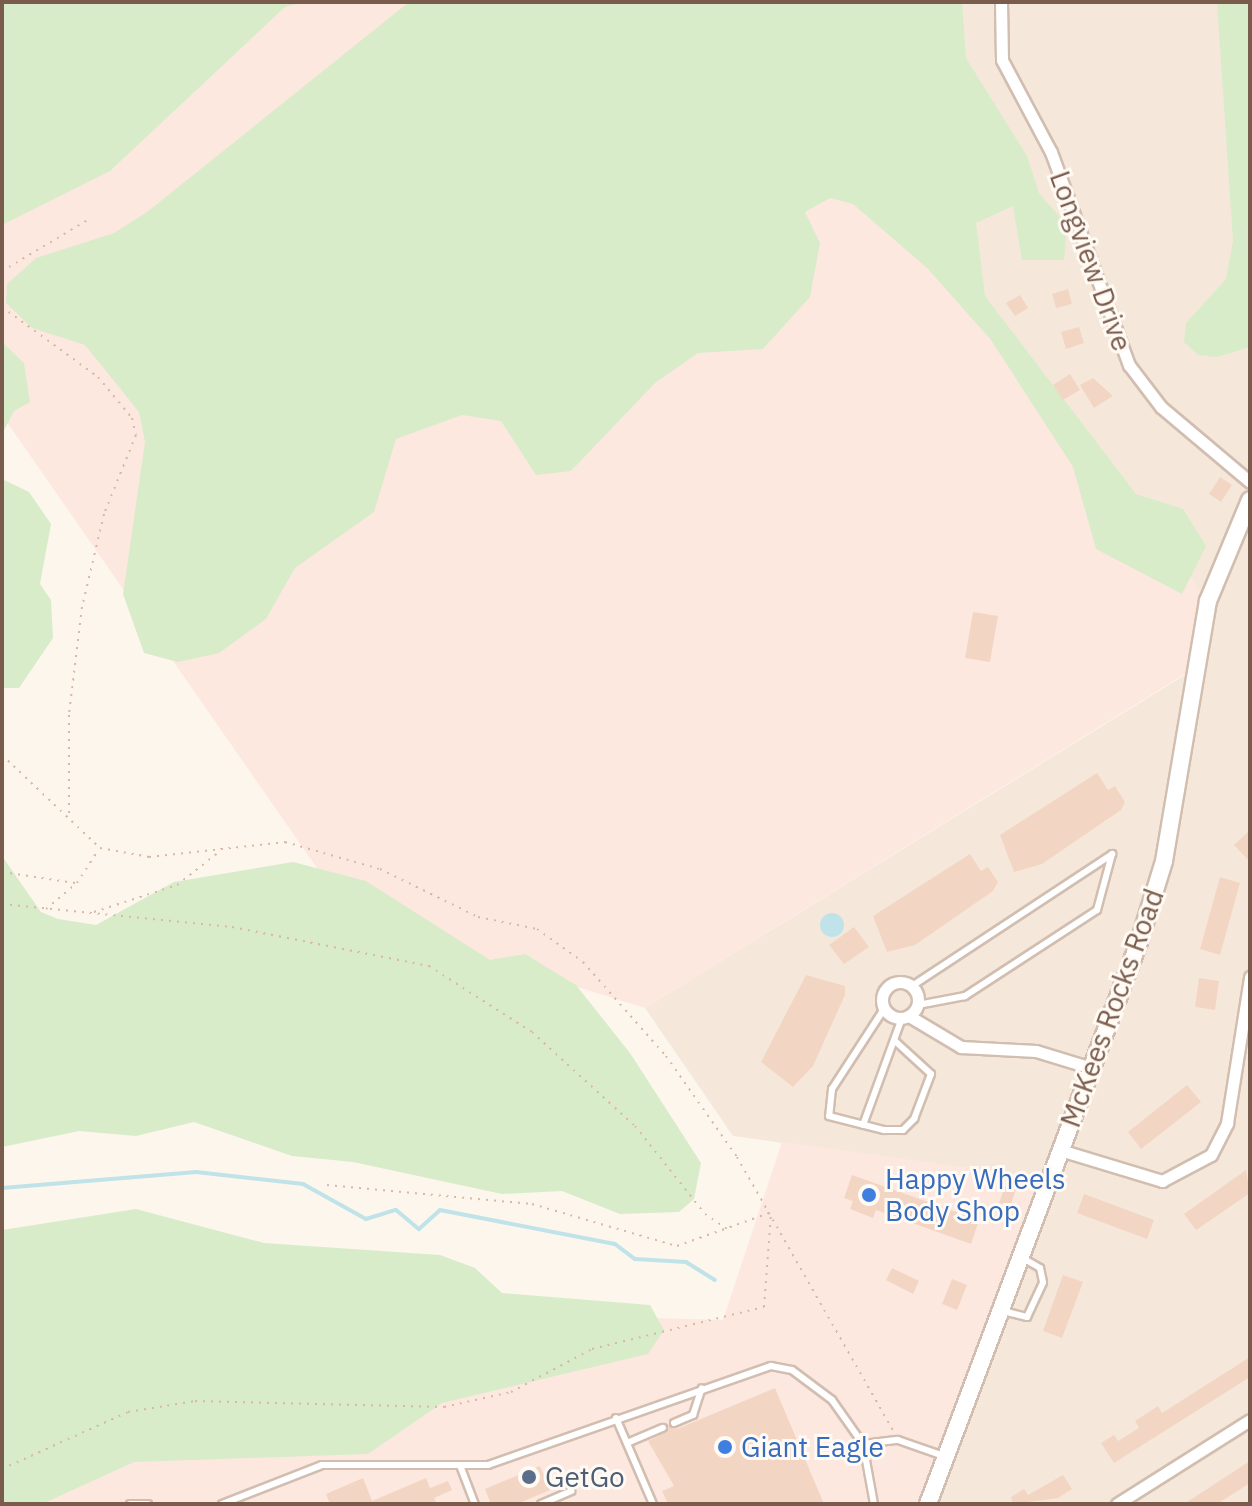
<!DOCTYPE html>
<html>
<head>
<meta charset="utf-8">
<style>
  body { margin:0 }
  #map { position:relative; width:1252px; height:1506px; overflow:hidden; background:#fdf6ec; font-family:"IBM Plex Sans",sans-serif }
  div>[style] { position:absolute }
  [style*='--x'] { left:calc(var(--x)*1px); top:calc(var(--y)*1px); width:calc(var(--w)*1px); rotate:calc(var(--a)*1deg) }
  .residential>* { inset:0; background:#f5e8da }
  .commercial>* { inset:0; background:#fde8e0 }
  .green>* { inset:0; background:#d8ecc9 }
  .water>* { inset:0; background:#bfe3e8 }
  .round { border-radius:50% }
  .stream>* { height:4px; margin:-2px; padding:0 2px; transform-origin:2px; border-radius:2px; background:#bfe3e8 }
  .building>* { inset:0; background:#f3d5c3 }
  .path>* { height:2px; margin-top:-1px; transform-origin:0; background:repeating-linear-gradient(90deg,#d9b8a5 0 2px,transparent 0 8px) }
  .roads { filter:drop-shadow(2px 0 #d1beb0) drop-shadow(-2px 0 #d1beb0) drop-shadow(0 2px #d1beb0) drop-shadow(0 -2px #d1beb0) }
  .lane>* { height:6px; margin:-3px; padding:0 3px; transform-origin:3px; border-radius:3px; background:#fff }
  .street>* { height:11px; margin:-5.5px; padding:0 5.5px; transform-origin:5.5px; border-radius:5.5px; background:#fff }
  .street>.ring { margin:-5.5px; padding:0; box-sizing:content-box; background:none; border:11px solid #fff; border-radius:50% }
  .secondary>* { height:16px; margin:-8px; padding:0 8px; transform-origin:8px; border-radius:8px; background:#fff }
  .dots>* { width:22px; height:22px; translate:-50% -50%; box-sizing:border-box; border:4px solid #fffaf3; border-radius:50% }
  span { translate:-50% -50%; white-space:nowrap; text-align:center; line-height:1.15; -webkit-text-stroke:6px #fffaf3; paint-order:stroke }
  .street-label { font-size:28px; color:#7a5c4d }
  .shop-label { font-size:28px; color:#366cbe }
  .left { translate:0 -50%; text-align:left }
  .service-label { font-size:28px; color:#4e5e75 }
  .frame { position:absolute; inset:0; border:4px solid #7a5c4d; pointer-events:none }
</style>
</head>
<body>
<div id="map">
  <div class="residential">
    <div style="clip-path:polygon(744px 2px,1249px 2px,1250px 1504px,928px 1504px,1049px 1180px,733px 1136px,645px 1008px,1193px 670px)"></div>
  </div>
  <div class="commercial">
    <div style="clip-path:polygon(2px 2px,744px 2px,1208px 601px,1193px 669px,645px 1008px,351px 917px,2px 415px)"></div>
    <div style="clip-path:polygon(782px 1142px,1049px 1179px,928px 1504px,2px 1504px,2px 1477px,405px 1311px,723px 1320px)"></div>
  </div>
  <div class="green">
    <div style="clip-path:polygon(2px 2px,304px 2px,285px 7px,110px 171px,2px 225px)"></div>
    <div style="clip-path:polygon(409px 2px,962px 2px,966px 58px,1027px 156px,1039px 193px,1067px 225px,1064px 260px,1022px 260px,1013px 206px,976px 223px,985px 296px,1136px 494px,1183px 509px,1206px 546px,1182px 594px,1096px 549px,1073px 467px,991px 340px,927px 268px,853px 204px,830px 198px,805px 212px,820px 243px,810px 297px,763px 349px,698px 353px,655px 383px,571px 471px,536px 475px,501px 421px,462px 415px,396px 439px,374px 512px,295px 568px,266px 619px,219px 653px,178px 662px,144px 653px,123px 594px,145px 442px,139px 412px,85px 345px,32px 328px,6px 303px,7px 284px,36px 258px,114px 233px,147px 212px)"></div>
    <div style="clip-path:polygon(1217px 2px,1250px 2px,1250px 347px,1217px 357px,1198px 355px,1184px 342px,1186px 323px,1226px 279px,1233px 241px)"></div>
    <div style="clip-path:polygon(2px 342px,24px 363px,30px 402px,14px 411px,2px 434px)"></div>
    <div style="clip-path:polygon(2px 479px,29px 492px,51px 524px,40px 584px,51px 600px,53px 638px,19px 688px,2px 688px)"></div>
    <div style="clip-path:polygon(2px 856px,41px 912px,58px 919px,96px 925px,174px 882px,293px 862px,366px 881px,490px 960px,525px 954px,576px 985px,630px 1053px,701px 1163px,694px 1199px,679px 1212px,620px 1214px,562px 1191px,502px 1194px,353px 1162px,292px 1156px,194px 1122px,136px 1136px,79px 1131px,2px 1147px)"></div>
    <div style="clip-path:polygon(136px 1209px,264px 1243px,440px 1255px,475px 1268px,502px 1293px,650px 1305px,664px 1330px,648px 1354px,442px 1403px,368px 1454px,134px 1462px,42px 1504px,2px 1504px,2px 1230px)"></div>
  </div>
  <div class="water">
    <div class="round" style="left:820px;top:913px;width:24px;height:24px"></div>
  </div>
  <div class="stream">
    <div style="--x:2;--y:1188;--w:195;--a:-4.7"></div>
    <div style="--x:196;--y:1172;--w:108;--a:6.4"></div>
    <div style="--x:303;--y:1184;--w:72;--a:29.1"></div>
    <div style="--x:366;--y:1219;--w:31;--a:-17"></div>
    <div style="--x:396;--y:1210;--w:30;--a:40"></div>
    <div style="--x:419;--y:1229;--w:28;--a:-42"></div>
    <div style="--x:440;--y:1210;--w:178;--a:11"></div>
    <div style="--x:615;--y:1244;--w:25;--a:37"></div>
    <div style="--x:635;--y:1259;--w:51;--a:3.4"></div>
    <div style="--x:686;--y:1262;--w:34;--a:32"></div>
  </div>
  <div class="building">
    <div style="clip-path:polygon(1068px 289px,1072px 304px,1056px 308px,1052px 294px)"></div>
    <div style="clip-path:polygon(1020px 295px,1028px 308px,1015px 316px,1006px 303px)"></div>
    <div style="clip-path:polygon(1079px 327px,1084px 343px,1066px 349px,1061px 332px)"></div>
    <div style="clip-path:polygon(1070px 374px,1080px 390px,1063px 400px,1053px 385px)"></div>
    <div style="clip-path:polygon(1093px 378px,1113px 396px,1094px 408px,1080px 385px)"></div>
    <div style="clip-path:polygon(1220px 477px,1232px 485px,1221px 502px,1209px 494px)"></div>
    <div style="clip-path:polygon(973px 612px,998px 616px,990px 662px,965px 658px)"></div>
    <div style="clip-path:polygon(1097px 773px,1108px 790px,1115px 786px,1125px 802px,1121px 810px,1042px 864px,1014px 872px,1000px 835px)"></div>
    <div style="clip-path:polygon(1250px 830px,1250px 862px,1234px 845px)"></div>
    <div style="clip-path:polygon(970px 854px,981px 871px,988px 867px,998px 882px,993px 891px,915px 945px,887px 952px,873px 916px)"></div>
    <div style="clip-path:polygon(1220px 877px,1240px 883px,1220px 955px,1200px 949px)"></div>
    <div style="clip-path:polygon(854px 927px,869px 947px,844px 964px,829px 945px)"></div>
    <div style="clip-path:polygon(806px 975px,845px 986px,845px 995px,813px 1066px,793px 1087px,761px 1062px)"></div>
    <div style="clip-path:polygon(1199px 978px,1219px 981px,1215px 1010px,1195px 1007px)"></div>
    <div style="clip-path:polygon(1187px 1085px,1201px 1102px,1141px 1149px,1128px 1132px)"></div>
    <div style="clip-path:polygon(1246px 1170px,1250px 1193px,1196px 1230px,1184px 1214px)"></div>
    <div style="clip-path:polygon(852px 1175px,979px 1220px,971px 1244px,876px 1210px,873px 1218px,850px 1209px,853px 1201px,844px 1198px)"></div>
    <div style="clip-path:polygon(1005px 1186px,1016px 1189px,1010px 1207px,999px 1203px)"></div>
    <div style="clip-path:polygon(1084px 1194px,1154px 1220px,1147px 1239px,1077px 1213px)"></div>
    <div style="clip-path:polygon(892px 1268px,919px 1281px,913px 1294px,886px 1280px)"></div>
    <div style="clip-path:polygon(1063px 1275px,1083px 1282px,1062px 1338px,1043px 1331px)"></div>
    <div style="clip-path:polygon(952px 1279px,967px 1285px,957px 1310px,942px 1304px)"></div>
    <div style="clip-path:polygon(1250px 1357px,1250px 1377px,1114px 1463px,1101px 1443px,1114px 1435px,1118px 1441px,1139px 1428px,1135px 1421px,1158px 1406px,1162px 1413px)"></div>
    <div style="clip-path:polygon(775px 1388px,824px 1504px,668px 1504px,662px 1491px,674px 1486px,648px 1441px,667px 1432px,663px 1422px,677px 1429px)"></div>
    <div style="clip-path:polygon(1250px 1461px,1250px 1483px,1217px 1504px,1184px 1504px)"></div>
    <div style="clip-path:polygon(540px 1466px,550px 1490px,517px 1504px,491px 1504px,485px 1489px)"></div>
    <div style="clip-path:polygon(1063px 1475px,1072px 1489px,1058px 1498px,1013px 1504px,1011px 1497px,1024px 1489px,1028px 1495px)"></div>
    <div style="clip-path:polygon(363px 1478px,372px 1501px,426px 1478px,430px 1488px,448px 1481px,452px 1490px,434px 1498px,437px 1504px,330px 1504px,326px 1494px)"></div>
  </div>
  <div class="path">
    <div style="--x:2;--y:271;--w:104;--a:-30.8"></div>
    <div style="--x:2;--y:307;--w:119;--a:36.1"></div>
    <div style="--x:98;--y:377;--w:53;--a:50.3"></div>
    <div style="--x:132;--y:418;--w:17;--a:77"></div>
    <div style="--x:136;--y:435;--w:85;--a:112.1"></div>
    <div style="--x:104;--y:514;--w:96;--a:103.3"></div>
    <div style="--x:82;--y:607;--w:109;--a:96.9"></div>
    <div style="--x:69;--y:715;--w:99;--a:90"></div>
    <div style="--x:2;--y:755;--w:135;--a:43.5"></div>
    <div style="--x:100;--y:848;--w:50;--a:10.4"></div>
    <div style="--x:149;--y:857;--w:137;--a:-6.3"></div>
    <div style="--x:285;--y:842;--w:99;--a:15.9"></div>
    <div style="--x:380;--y:869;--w:109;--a:26.1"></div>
    <div style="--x:478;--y:917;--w:60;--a:11.5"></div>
    <div style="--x:537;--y:929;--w:57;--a:35.7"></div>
    <div style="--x:583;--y:962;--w:125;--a:48.6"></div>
    <div style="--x:666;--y:1056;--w:123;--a:54.9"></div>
    <div style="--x:737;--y:1157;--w:317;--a:60.3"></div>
    <div style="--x:2;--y:872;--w:74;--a:8.6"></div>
    <div style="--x:2;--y:904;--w:231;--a:5.7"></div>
    <div style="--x:232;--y:927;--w:201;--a:11.2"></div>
    <div style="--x:429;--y:966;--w:122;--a:32.7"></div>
    <div style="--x:532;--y:1032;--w:139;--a:42.4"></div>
    <div style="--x:635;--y:1126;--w:112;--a:51.5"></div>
    <div style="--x:705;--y:1214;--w:30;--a:34"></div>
    <div style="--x:46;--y:909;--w:40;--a:-40"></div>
    <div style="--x:77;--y:883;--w:40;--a:-57.1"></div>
    <div style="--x:94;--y:912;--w:87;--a:-18"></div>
    <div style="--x:177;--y:885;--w:53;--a:-38.2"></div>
    <div style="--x:327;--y:1185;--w:206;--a:5.3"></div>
    <div style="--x:532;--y:1204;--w:151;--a:16.2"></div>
    <div style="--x:677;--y:1246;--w:98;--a:-19.7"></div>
    <div style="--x:2;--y:1469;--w:138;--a:-24.3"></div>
    <div style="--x:128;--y:1412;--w:68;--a:-9.3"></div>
    <div style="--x:195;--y:1401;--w:249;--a:1.4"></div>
    <div style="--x:444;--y:1407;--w:69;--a:-12.6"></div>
    <div style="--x:511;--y:1392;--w:92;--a:-28"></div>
    <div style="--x:592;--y:1349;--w:177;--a:-13.7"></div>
    <div style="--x:764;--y:1307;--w:94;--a:-85.7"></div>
  </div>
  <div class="roads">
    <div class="lane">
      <div style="--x:912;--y:986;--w:240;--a:-33.4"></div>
      <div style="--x:1112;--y:854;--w:58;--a:105"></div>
      <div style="--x:1097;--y:910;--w:158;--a:146.9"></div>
      <div style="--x:965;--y:996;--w:48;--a:169.2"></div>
      <div style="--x:884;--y:1009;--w:95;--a:123"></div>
      <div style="--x:832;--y:1089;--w:27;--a:96"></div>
      <div style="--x:829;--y:1116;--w:57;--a:14.3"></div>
      <div style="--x:884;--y:1130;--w:19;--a:0"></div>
      <div style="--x:903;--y:1130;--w:16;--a:-45"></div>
      <div style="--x:914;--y:1119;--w:48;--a:-69.3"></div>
      <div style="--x:931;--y:1074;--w:49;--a:-137.5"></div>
      <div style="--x:863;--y:1125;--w:114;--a:-70"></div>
      <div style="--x:1003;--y:1311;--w:25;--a:14"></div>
      <div style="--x:1027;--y:1317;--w:38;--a:-65"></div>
      <div style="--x:1043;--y:1282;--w:14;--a:-102"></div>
      <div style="--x:1040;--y:1268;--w:22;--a:-150"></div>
      <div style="--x:616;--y:1418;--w:94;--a:66.7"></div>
      <div style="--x:674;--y:1423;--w:21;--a:-23"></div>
      <div style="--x:693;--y:1415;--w:28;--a:-72"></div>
      <div style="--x:627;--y:1443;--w:39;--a:-23"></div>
      <div style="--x:863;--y:1444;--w:35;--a:-7"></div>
      <div style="--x:898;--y:1440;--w:49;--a:19.2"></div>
      <div style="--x:461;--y:1468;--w:39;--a:69"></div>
      <div style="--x:130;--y:1504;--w:18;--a:0"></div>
      <div style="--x:222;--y:1504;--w:107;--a:-21.3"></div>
      <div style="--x:322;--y:1465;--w:166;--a:0"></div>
      <div style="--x:488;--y:1465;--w:300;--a:-19.3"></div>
      <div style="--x:771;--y:1366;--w:21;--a:11"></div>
      <div style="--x:792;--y:1370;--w:50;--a:36.9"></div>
      <div style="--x:832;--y:1400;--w:54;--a:54.8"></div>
      <div style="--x:863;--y:1444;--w:61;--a:79.6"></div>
      <div style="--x:541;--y:1504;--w:33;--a:-23"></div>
    </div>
    <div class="street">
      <div style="--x:1001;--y:2;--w:58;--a:89"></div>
      <div style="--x:1002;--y:60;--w:104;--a:62"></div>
      <div style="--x:1051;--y:152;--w:227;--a:69.9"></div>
      <div style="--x:1129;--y:365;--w:53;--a:52.7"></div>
      <div style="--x:1161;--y:407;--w:116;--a:40.1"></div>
      <div class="ring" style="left:882px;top:982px;width:25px;height:25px"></div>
      <div style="--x:909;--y:1016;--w:61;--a:30.8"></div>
      <div style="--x:961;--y:1047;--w:75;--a:3.1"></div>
      <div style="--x:1036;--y:1051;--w:59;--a:16.9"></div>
      <div style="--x:1060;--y:1150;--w:107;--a:16.9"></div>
      <div style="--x:1162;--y:1181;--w:55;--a:-28"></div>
      <div style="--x:1211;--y:1155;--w:36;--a:-63"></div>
      <div style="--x:1227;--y:1123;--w:148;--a:-81"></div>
      <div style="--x:1117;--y:1504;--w:157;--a:-32.3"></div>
    </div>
    <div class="secondary">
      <div style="--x:928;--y:1504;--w:600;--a:-69.42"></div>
      <div style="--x:1139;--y:942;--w:85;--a:-72.8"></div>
      <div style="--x:1164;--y:861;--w:264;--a:-80.4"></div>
      <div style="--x:1208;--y:601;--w:109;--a:-67.4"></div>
    </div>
  </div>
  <div class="dots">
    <div style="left:869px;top:1195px;background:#3f7fe0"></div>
    <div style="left:725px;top:1447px;background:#3f7fe0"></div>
    <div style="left:529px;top:1477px;background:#5c6f8a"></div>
  </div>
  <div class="street-label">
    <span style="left:1091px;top:261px;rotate:70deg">Longview Drive</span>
    <span style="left:1112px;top:1008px;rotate:-70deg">McKees Rocks Road</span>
  </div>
  <div class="shop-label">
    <span class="left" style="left:885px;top:1195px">Happy Wheels<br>Body Shop</span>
    <span class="left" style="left:741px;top:1447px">Giant Eagle</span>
  </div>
  <div class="service-label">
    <span class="left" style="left:545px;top:1477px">GetGo</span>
  </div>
  <div class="frame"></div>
</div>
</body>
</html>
